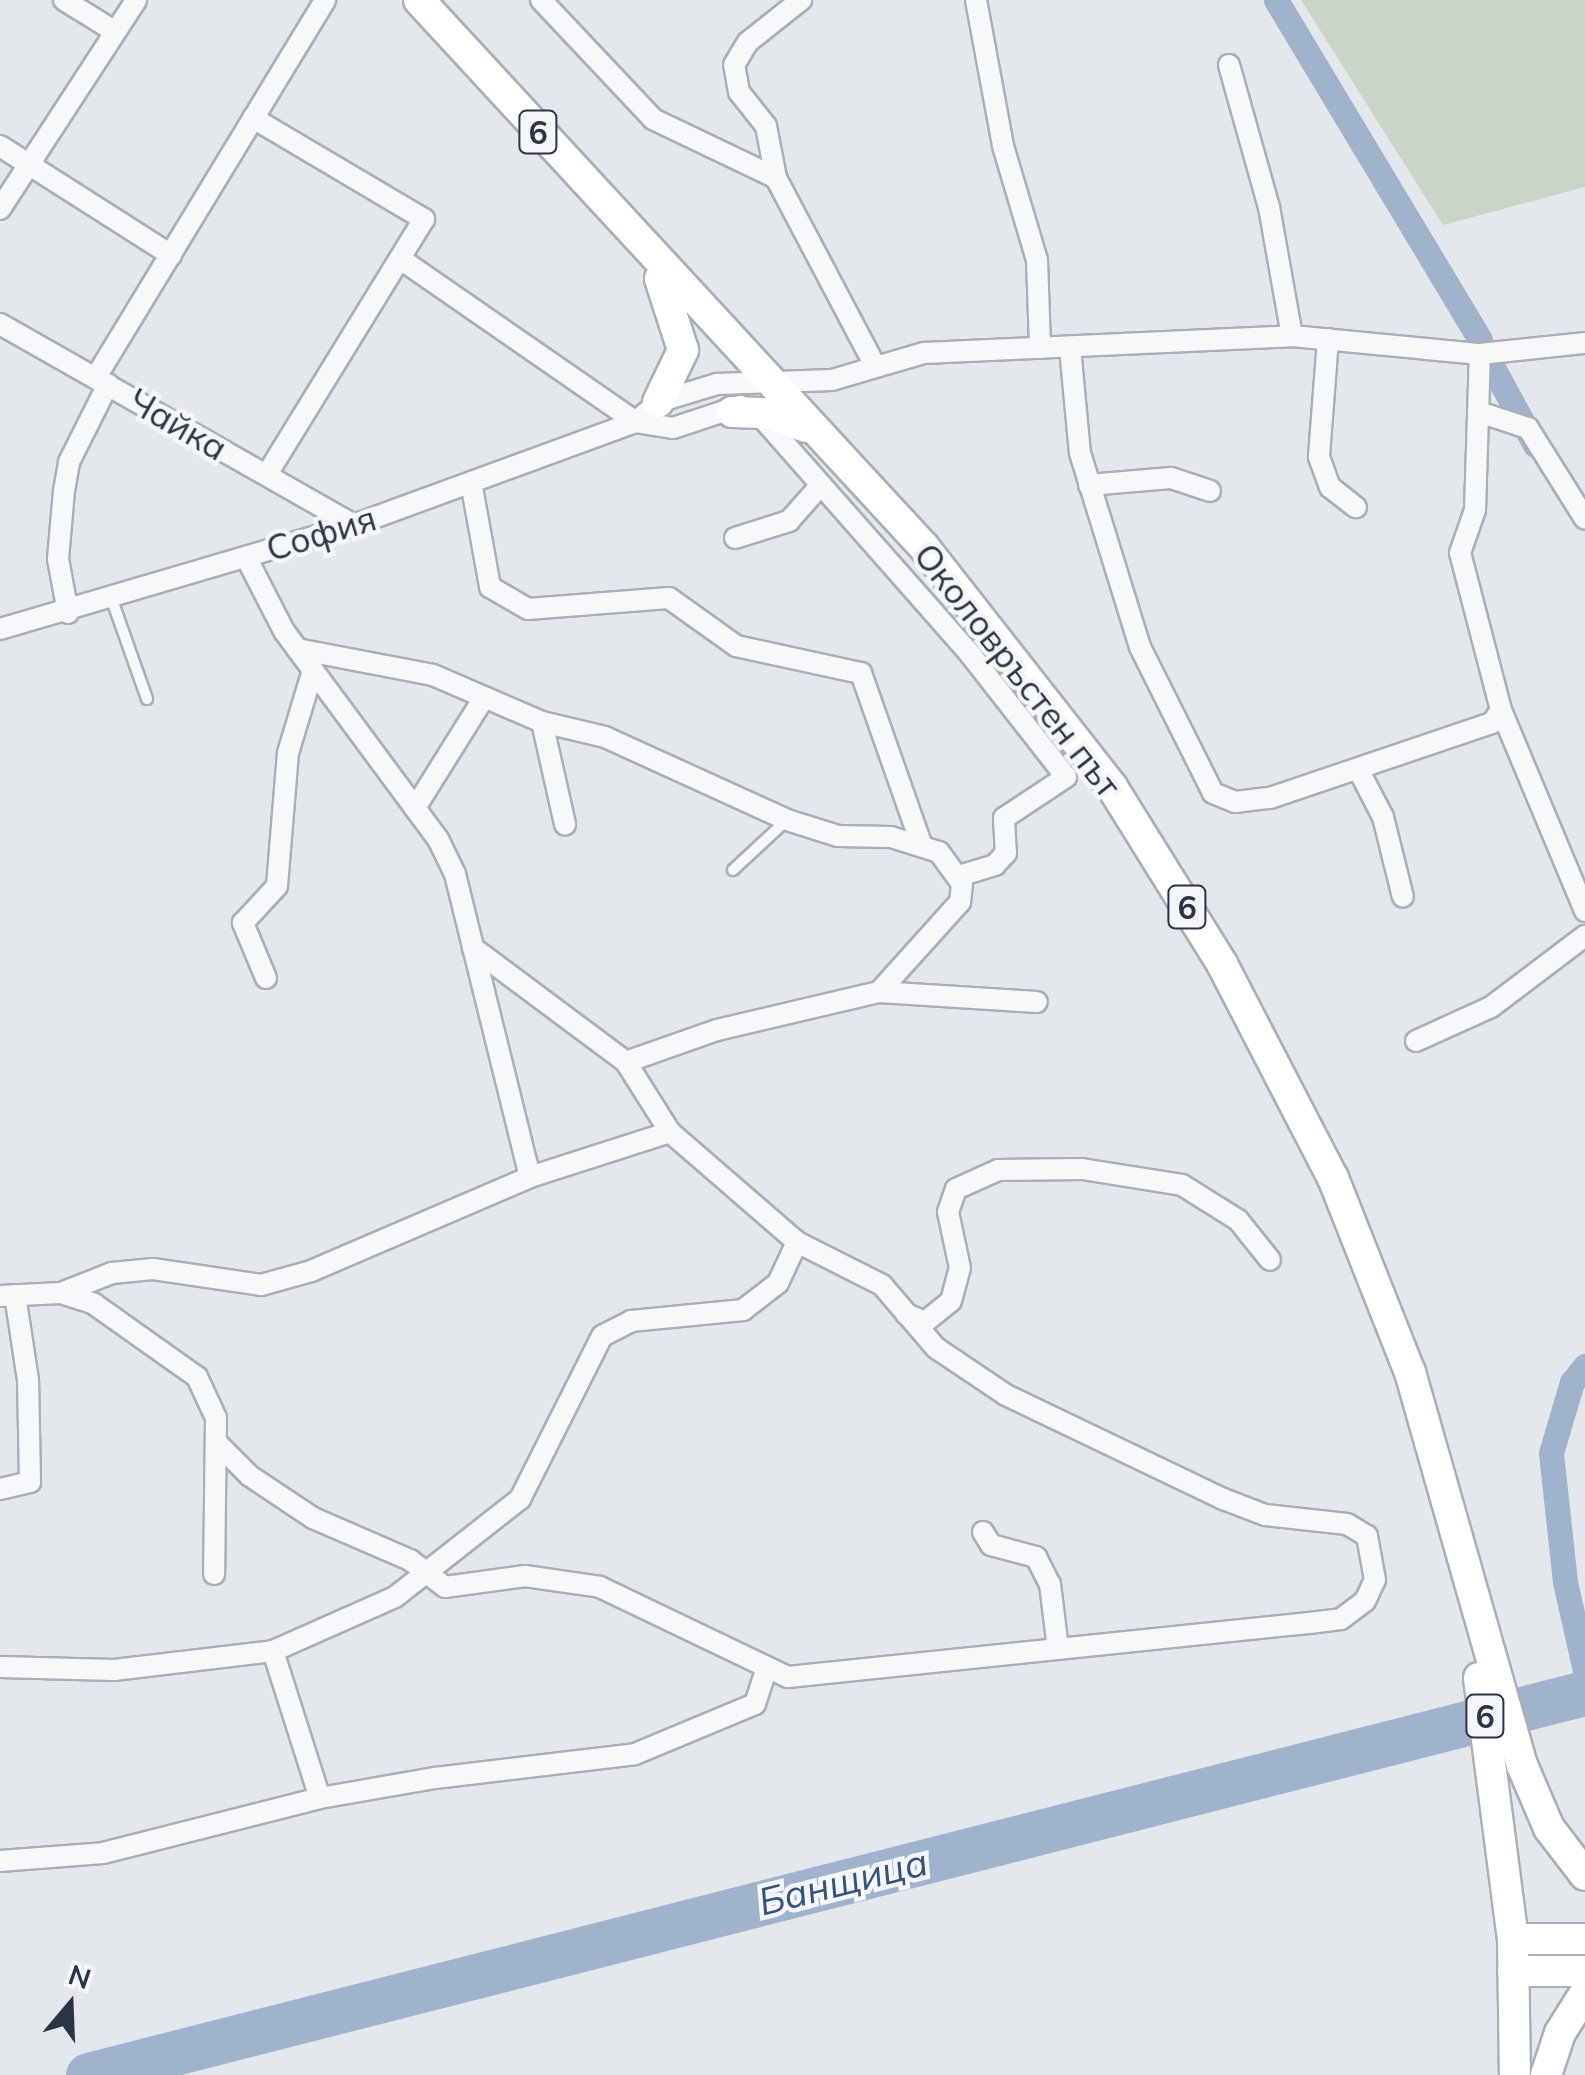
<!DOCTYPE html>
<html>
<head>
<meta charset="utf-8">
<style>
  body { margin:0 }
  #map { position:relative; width:1585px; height:2075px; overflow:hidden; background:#e4e7ec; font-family:Mulish,sans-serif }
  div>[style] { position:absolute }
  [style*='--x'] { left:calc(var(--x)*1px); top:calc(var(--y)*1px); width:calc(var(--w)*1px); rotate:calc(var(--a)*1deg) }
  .green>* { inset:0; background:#c9d6c5 }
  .canal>* { height:25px; margin:-12.5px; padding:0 12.5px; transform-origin:12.5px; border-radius:12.5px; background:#9fb4cc }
  .river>* { height:45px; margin:-22.5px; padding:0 22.5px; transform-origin:22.5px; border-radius:22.5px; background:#9fb4cc }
  .roads { filter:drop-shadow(2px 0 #a9aeb7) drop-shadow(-2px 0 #a9aeb7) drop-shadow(0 2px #a9aeb7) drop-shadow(0 -2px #a9aeb7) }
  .lane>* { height:10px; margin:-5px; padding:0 5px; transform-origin:5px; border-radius:5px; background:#f7f8fa }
  .street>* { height:20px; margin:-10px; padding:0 10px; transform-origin:10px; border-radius:10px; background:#f7f8fa }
  .primary>* { height:30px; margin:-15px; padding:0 15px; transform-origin:15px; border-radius:15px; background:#fff }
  span { translate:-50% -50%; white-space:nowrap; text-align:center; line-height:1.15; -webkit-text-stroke:9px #f4f6f9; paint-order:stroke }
  .shield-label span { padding:2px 8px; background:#f4f6f9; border:2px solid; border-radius:8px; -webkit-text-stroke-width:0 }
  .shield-label { font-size:32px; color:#2b3445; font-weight:700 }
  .street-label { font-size:35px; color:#2b3445 }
  .water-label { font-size:38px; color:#34527a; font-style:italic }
  .north { position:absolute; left:20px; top:1955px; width:100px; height:100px; -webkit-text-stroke:8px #f4f6f9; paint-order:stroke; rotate:19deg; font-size:28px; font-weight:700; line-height:40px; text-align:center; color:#2b3445 }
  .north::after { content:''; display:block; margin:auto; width:35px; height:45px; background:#2b3445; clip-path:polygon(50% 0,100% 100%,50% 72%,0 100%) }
</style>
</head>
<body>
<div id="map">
  <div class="green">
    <div style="clip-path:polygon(1301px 0,1585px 0,1585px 187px,1443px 225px)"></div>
  </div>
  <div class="canal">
    <div style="--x:1276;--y:0;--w:396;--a:59"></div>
    <div style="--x:1492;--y:366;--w:90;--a:61.4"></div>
    <div style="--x:1585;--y:1366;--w:21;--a:129"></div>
    <div style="--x:1572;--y:1382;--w:74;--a:106.5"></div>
    <div style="--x:1551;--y:1453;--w:130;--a:83.8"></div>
    <div style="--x:1565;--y:1582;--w:91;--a:77.3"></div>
  </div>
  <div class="river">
    <div style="--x:88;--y:2075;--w:1545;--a:-14.32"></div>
  </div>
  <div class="roads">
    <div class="lane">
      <div style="--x:112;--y:600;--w:105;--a:70.5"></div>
      <div style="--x:733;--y:870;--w:72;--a:-42.8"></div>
    </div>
    <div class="street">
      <div style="--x:64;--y:0;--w:59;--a:31.8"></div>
      <div style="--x:541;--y:0;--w:163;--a:46.7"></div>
      <div style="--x:653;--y:119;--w:136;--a:25.6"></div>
      <div style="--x:776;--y:178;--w:212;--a:62.2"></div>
      <div style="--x:976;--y:0;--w:148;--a:79.5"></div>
      <div style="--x:1003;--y:146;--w:119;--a:73.4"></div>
      <div style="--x:1037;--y:260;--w:88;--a:88"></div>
      <div style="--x:1229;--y:65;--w:148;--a:74.3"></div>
      <div style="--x:1269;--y:207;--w:131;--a:79.9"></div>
      <div style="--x:253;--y:118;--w:199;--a:30.6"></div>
      <div style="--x:424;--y:219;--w:299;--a:121.6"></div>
      <div style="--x:0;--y:146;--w:203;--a:32.5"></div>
      <div style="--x:776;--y:178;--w:53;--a:-100.9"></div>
      <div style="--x:766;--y:126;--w:43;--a:-128.5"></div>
      <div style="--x:739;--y:92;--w:27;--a:-100"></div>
      <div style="--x:734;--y:65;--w:27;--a:-59"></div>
      <div style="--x:748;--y:42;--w:68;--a:-38.4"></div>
      <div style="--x:0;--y:209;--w:249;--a:-56.9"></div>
      <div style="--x:402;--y:260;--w:285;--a:34.7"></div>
      <div style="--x:636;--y:422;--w:37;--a:9"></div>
      <div style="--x:673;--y:428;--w:71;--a:-18.2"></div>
      <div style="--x:0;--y:324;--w:407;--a:29.6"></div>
      <div style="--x:1328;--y:339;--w:118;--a:94.4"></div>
      <div style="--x:1319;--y:457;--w:32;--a:70"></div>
      <div style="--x:1330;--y:487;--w:33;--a:38"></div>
      <div style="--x:1070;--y:348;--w:105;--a:84.6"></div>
      <div style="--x:1080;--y:453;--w:203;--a:72.8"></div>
      <div style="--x:1140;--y:647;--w:163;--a:63.4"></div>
      <div style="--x:1213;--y:793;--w:24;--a:22"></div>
      <div style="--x:1235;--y:802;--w:35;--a:-7"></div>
      <div style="--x:1270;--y:798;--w:234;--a:-18.7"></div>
      <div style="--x:1492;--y:723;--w:16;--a:-55"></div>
      <div style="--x:1501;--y:710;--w:162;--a:-104.6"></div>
      <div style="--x:1460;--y:553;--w:46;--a:-70.8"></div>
      <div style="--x:1475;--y:510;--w:156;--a:-88.2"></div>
      <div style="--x:96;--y:377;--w:441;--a:-58.7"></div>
      <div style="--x:756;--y:411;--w:324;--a:48.6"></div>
      <div style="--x:970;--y:654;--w:156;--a:52"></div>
      <div style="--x:1066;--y:777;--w:74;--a:146.5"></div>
      <div style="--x:1004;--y:818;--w:35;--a:87"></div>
      <div style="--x:1006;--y:853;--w:16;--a:133"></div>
      <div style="--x:995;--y:865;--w:39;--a:163"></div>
      <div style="--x:1479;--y:412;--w:52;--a:18.1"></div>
      <div style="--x:1528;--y:428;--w:107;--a:57.9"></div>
      <div style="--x:471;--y:482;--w:107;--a:79.7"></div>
      <div style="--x:490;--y:587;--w:44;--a:30.1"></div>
      <div style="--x:528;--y:609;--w:141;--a:-4.5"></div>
      <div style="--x:669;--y:598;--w:82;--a:35.6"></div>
      <div style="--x:736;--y:646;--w:128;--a:12.2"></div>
      <div style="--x:861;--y:673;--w:180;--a:70.6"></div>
      <div style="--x:1089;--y:485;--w:82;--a:-4.9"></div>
      <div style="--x:1171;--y:478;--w:41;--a:18.4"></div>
      <div style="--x:735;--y:538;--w:57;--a:-17.5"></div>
      <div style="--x:789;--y:521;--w:45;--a:-48.6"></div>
      <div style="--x:246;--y:557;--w:83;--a:62.8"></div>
      <div style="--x:284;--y:631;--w:259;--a:53.5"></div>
      <div style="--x:438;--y:839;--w:39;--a:64"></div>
      <div style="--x:455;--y:874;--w:312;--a:76.1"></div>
      <div style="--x:68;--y:613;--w:55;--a:-100.5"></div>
      <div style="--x:58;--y:559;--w:68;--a:-85"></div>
      <div style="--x:64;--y:491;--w:29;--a:-80"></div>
      <div style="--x:69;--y:462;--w:87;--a:-63.4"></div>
      <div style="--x:0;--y:629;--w:369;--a:-16.4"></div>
      <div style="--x:354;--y:525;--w:300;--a:-20.1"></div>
      <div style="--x:636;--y:422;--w:30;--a:-42"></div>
      <div style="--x:658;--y:402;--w:62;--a:-17"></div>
      <div style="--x:717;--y:384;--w:115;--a:-2"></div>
      <div style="--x:832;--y:380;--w:96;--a:-16.4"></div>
      <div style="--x:924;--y:353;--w:368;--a:-2.6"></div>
      <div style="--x:1292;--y:336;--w:189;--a:5.5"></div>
      <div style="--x:1480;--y:354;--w:106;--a:-6"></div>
      <div style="--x:297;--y:649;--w:138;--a:10.8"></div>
      <div style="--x:433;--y:675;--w:119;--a:23.3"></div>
      <div style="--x:542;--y:722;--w:65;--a:13.4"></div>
      <div style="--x:605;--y:737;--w:200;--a:24.5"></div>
      <div style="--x:787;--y:820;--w:53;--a:17.4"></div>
      <div style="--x:838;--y:836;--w:53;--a:1.1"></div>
      <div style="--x:891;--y:837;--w:50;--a:17.4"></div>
      <div style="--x:939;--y:852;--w:39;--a:54"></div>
      <div style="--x:962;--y:884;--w:18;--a:96"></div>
      <div style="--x:960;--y:902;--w:121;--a:132"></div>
      <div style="--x:1501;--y:710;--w:218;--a:67.3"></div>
      <div style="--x:542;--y:722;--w:105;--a:77.3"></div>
      <div style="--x:1358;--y:769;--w:54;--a:62.5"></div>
      <div style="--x:1383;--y:817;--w:82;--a:76"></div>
      <div style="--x:415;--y:808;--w:128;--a:-58"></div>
      <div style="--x:266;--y:978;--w:60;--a:-112.7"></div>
      <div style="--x:243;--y:923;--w:50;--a:-47.4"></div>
      <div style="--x:277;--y:886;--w:133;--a:-85.3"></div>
      <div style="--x:288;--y:753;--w:87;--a:-73.2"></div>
      <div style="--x:1416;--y:1041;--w:82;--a:-24.4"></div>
      <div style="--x:1491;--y:1007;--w:118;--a:-37.1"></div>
      <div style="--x:626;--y:1062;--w:96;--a:-19.4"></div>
      <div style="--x:717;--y:1030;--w:166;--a:-13.2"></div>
      <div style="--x:879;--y:992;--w:158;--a:3.6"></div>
      <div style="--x:61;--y:1293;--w:55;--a:-21.4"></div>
      <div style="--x:112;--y:1273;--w:41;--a:-5.6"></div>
      <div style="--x:153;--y:1269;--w:109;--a:8.4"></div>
      <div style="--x:261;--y:1285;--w:52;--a:-15.6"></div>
      <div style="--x:311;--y:1271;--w:238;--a:-23.2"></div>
      <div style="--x:530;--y:1177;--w:147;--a:-17.8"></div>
      <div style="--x:0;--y:1296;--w:61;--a:-2.8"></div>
      <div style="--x:61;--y:1293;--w:35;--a:18"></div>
      <div style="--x:94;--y:1304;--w:126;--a:35.3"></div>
      <div style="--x:197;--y:1377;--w:45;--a:65.1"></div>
      <div style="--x:216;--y:1418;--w:156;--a:90.7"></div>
      <div style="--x:906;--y:1314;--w:21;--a:23"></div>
      <div style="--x:925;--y:1322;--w:33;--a:-39"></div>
      <div style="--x:951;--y:1301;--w:34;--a:-75"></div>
      <div style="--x:960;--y:1268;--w:57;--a:-102.1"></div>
      <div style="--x:948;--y:1212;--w:24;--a:-71"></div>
      <div style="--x:956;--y:1189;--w:46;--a:-24.3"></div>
      <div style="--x:998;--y:1170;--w:84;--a:-0.7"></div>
      <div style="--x:1082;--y:1169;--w:101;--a:9.1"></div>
      <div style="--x:1182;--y:1185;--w:66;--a:32"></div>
      <div style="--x:1238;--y:1220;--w:51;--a:51.3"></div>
      <div style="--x:218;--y:1444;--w:45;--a:45"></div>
      <div style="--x:250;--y:1476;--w:76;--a:33.7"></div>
      <div style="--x:313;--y:1518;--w:106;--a:23.4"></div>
      <div style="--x:410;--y:1560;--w:44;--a:37.6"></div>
      <div style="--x:445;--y:1587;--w:81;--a:-7.8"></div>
      <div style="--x:525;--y:1576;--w:76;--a:8.3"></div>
      <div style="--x:600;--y:1587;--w:208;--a:25.6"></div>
      <div style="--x:788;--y:1677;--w:524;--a:-5.92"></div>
      <div style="--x:1309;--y:1623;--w:32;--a:-7"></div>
      <div style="--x:1341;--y:1619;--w:30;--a:-37"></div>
      <div style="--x:1365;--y:1601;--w:23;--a:-65"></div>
      <div style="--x:1375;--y:1580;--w:45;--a:-100.3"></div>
      <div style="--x:1367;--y:1536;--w:23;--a:-149"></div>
      <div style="--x:1347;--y:1524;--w:82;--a:-173.7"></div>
      <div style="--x:1265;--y:1515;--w:45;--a:-159.1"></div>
      <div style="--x:1223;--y:1499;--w:241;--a:-154.4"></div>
      <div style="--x:1006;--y:1395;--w:84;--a:-146.1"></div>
      <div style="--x:936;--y:1348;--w:83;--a:-130.6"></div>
      <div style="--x:882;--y:1285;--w:95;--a:-153.2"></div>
      <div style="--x:797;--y:1242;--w:168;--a:-139.1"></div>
      <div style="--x:670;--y:1132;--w:83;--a:-122.2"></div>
      <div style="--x:626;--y:1062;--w:191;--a:-143.3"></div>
      <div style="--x:0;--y:1489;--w:31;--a:-13"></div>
      <div style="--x:30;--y:1482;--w:102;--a:-91.1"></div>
      <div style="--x:28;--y:1380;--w:86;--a:-98.7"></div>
      <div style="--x:983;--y:1532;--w:15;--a:58"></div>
      <div style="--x:991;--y:1545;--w:47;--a:14.9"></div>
      <div style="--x:1036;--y:1557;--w:30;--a:63"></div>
      <div style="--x:1050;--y:1584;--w:65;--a:83"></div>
      <div style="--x:273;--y:1651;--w:154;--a:72.3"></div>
      <div style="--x:0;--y:1667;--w:114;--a:1.5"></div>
      <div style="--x:114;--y:1670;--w:160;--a:-6.8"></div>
      <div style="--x:273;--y:1651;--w:133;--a:-23.9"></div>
      <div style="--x:395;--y:1597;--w:159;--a:-38.1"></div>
      <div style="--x:520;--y:1499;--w:182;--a:-63.3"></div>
      <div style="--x:602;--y:1336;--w:33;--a:-27"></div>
      <div style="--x:631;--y:1321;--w:113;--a:-5.6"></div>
      <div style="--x:743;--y:1310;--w:44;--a:-37.6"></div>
      <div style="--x:778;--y:1283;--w:45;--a:-65.1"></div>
      <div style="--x:0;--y:1861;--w:103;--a:-4.4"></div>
      <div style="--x:103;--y:1853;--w:224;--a:-14.2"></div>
      <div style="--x:320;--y:1798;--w:117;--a:-9.9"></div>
      <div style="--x:435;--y:1778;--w:201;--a:-6.8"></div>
      <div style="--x:635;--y:1754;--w:130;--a:-22.6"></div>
      <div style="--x:755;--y:1704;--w:38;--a:-72"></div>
    </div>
    <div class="primary">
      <div style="--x:419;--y:0;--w:744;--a:47.29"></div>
      <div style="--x:924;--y:547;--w:305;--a:51.9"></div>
      <div style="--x:1112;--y:787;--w:208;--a:58.1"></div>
      <div style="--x:1222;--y:964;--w:241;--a:62.6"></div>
      <div style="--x:1333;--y:1178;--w:209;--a:68.4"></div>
      <div style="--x:1410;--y:1372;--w:409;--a:74.1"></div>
      <div style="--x:1522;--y:1765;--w:69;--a:66.8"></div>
      <div style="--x:1549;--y:1828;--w:59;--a:52.5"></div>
      <div style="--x:658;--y:402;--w:58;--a:-64.3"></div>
      <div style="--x:683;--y:350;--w:75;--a:-107.9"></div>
      <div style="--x:732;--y:412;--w:35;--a:2"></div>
      <div style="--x:767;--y:413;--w:41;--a:19.7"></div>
      <div style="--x:1479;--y:1678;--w:263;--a:82.6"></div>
      <div style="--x:1513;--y:1939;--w:136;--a:89.2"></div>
      <div style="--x:1513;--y:1939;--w:72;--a:0"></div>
      <div style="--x:1513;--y:1971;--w:72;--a:0"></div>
      <div style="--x:1546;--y:2075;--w:44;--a:-71.6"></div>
      <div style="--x:1560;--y:2033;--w:47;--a:-58"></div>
    </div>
  </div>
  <div class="shield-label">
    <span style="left:538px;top:132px">6</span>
    <span style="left:1187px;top:907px">6</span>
    <span style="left:1485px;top:1716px">6</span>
  </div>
  <div class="street-label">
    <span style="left:178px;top:424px;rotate:30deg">Чайка</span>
    <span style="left:321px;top:533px;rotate:-17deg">София</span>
    <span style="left:1018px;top:670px;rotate:52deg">Околовръстен път</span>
  </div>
  <div class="water-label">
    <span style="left:843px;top:1882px;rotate:-14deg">Банщица</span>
  </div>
  <div class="north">N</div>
</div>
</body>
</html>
